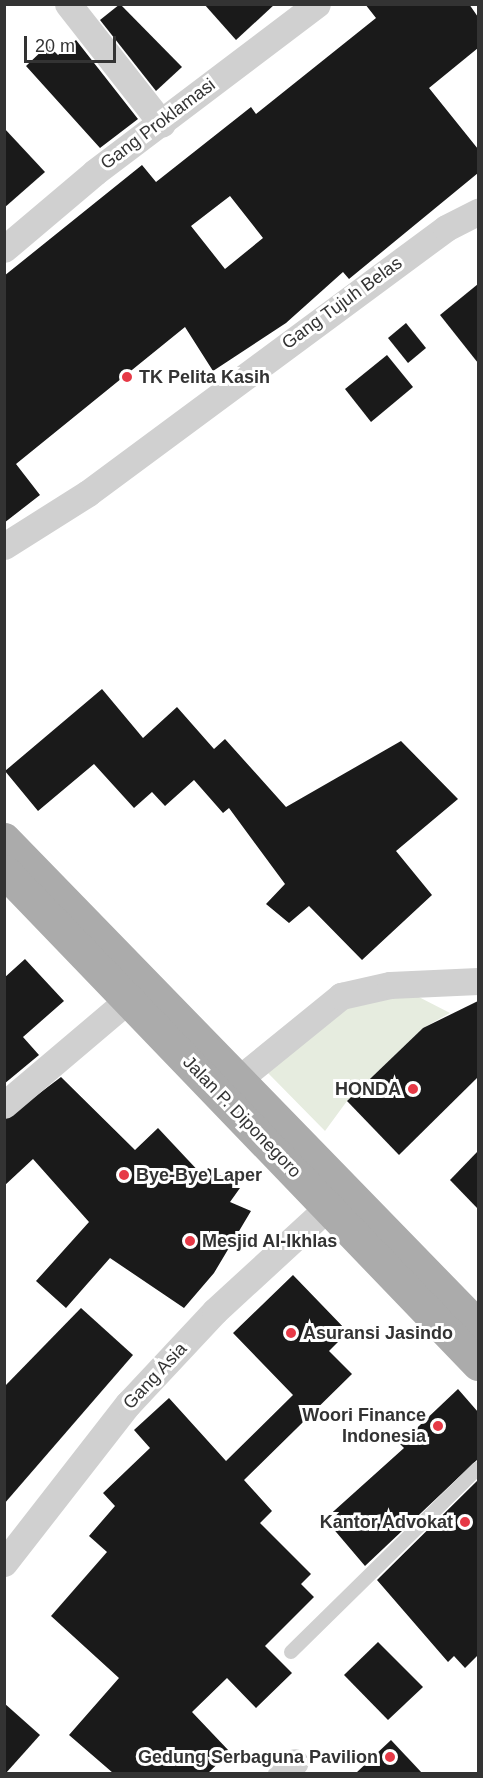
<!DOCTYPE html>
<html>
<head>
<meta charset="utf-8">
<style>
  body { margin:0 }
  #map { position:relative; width:483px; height:1778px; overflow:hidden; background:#fff; font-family:Helvetica,sans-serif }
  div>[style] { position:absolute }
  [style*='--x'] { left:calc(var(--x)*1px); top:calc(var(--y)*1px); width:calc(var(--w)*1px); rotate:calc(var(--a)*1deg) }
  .green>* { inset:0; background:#e6ecdf }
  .building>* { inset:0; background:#1a1a1a }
  .service>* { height:14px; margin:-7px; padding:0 7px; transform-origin:7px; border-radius:7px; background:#d0d0d0 }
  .minor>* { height:27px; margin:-13.5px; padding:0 13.5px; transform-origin:13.5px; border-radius:13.5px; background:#d0d0d0 }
  .primary>* { height:33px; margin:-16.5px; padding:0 16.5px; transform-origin:16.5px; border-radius:16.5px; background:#ababab }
  .dots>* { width:16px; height:16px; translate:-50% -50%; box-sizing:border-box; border:3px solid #fff; border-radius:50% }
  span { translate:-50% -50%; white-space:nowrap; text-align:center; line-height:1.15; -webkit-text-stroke:6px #fff; paint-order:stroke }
  .street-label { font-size:18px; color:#333 }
  .poi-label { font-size:18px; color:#333; font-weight:700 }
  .left { translate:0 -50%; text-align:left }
  .right { translate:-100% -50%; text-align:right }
  .frame { position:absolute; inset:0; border:6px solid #333; pointer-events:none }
  .scale { position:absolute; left:24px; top:36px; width:92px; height:27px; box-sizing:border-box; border:3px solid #333; border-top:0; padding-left:8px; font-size:18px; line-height:21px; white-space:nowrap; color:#333; -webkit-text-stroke:4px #fff; paint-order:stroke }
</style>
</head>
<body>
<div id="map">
  <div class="green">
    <div style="clip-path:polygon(411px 993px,450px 1013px,423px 1028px,347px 1101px,325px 1131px,268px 1073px,312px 1030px,359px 1000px)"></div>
  </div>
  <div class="building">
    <div style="clip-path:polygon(120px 4px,182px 67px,156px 91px,100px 20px)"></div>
    <div style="clip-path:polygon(204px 4px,275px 4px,236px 40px)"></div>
    <div style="clip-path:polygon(evenodd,365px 4px,469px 4px,478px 17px,478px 48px,429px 88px,478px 149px,478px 173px,349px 279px,343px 272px,286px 323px,213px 371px,185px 327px,16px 464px,40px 495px,4px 523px,4px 276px,142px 165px,156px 182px,251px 107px,256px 114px,376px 18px,365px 4px,230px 196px,263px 238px,225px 269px,191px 226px,230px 196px)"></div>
    <div style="clip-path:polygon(76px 40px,138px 119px,100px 148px,26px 66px,48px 45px,58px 55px)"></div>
    <div style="clip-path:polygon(4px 128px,45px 172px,4px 208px)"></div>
    <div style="clip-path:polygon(478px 284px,478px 363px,440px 315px)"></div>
    <div style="clip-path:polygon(406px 323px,426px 348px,408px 363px,388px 338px)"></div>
    <div style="clip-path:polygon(387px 355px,413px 387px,371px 422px,345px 389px)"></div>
    <div style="clip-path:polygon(102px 689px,143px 738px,177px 707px,214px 749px,225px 739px,286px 807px,401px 741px,458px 799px,396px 851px,432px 895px,362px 960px,309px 906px,289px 923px,266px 904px,285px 884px,229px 808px,223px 813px,194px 780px,165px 806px,152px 792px,134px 808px,94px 764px,38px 811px,5px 771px)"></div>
    <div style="clip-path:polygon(25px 959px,64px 1001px,23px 1037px,39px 1055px,4px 1084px,4px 978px)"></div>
    <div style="clip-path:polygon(478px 1001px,478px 1077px,399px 1155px,347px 1101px,423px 1028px)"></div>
    <div style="clip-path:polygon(61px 1077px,135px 1150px,158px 1128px,203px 1176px,208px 1168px,240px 1188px,230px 1202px,251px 1211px,214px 1273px,184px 1308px,110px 1258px,66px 1308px,36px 1281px,89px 1222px,33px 1159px,4px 1186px,4px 1120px)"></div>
    <div style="clip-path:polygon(478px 1151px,478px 1209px,450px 1180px)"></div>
    <div style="clip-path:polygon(293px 1275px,348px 1332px,329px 1351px,352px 1374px,244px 1480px,272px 1511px,260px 1523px,311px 1574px,301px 1584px,314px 1597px,265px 1646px,292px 1673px,256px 1708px,227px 1678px,192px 1712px,230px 1752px,208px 1773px,113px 1773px,69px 1735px,119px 1678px,51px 1616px,107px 1552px,89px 1536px,115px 1506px,103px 1493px,150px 1448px,134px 1430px,169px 1398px,226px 1461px,293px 1395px,233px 1333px)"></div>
    <div style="clip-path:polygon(81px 1308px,133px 1355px,4px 1504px,4px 1387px)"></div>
    <div style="clip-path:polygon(458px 1389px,478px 1412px,478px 1459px,365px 1566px,325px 1519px,404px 1448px,400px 1444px)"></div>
    <div style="clip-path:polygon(478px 1480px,478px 1655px,465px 1668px,454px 1656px,448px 1662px,377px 1580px)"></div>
    <div style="clip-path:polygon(378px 1642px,423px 1687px,388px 1720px,344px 1675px)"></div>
    <div style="clip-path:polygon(4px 1703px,40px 1735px,6px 1773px,4px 1773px)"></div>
    <div style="clip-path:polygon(391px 1740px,422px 1773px,356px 1773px)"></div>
  </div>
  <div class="service">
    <div style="--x:291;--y:1652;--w:262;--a:-44.5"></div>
  </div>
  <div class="minor">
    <div style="--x:68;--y:4;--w:152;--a:51.9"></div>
    <div style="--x:4;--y:249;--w:119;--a:-40.2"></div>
    <div style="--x:95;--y:172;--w:278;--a:-37.1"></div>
    <div style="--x:4;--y:546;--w:99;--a:-32.2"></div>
    <div style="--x:88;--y:493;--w:445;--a:-36.5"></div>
    <div style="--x:446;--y:228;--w:36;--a:-27"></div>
    <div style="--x:239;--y:1079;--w:132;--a:-39.1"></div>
    <div style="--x:341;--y:996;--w:50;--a:-12.7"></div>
    <div style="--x:390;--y:985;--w:88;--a:-2.6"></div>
    <div style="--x:4;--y:1105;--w:182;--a:-40.3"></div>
    <div style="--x:4;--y:1563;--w:202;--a:-52.1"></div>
    <div style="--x:128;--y:1404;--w:127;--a:-46.9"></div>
    <div style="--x:215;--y:1311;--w:152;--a:-42.6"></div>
    <div style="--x:281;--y:1774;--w:18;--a:-41"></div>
  </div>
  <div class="primary">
    <div style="--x:4;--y:839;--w:680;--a:45.78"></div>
    <div style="--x:4;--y:871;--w:684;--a:46.13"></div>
  </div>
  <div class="dots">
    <div style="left:127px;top:377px;background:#e63946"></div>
    <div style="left:413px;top:1089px;background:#e63946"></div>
    <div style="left:124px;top:1175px;background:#e63946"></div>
    <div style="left:190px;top:1241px;background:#e63946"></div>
    <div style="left:291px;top:1333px;background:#e63946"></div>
    <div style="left:438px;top:1426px;background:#e63946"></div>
    <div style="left:465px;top:1522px;background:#e63946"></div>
    <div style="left:390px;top:1757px;background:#e63946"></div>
  </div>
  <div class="street-label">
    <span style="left:158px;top:124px;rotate:-37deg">Gang Proklamasi</span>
    <span style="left:342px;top:303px;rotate:-36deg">Gang Tujuh Belas</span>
    <span style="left:242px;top:1117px;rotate:46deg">Jalan P. Diponegoro</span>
    <span style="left:155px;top:1376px;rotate:-47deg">Gang Asia</span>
  </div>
  <div class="poi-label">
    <span class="left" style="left:139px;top:377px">TK Pelita Kasih</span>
    <span class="right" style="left:401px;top:1089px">HONDA</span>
    <span class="left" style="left:136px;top:1175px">Bye-Bye Laper</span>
    <span class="left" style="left:202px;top:1241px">Mesjid Al-Ikhlas</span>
    <span class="left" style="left:303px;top:1333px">Asuransi Jasindo</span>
    <span class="right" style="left:426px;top:1426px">Woori Finance<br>Indonesia</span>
    <span class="right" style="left:453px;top:1522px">Kantor Advokat</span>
    <span class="right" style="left:378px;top:1757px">Gedung Serbaguna Pavilion</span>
  </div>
  <div class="frame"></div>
  <div class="scale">20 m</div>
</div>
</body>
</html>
